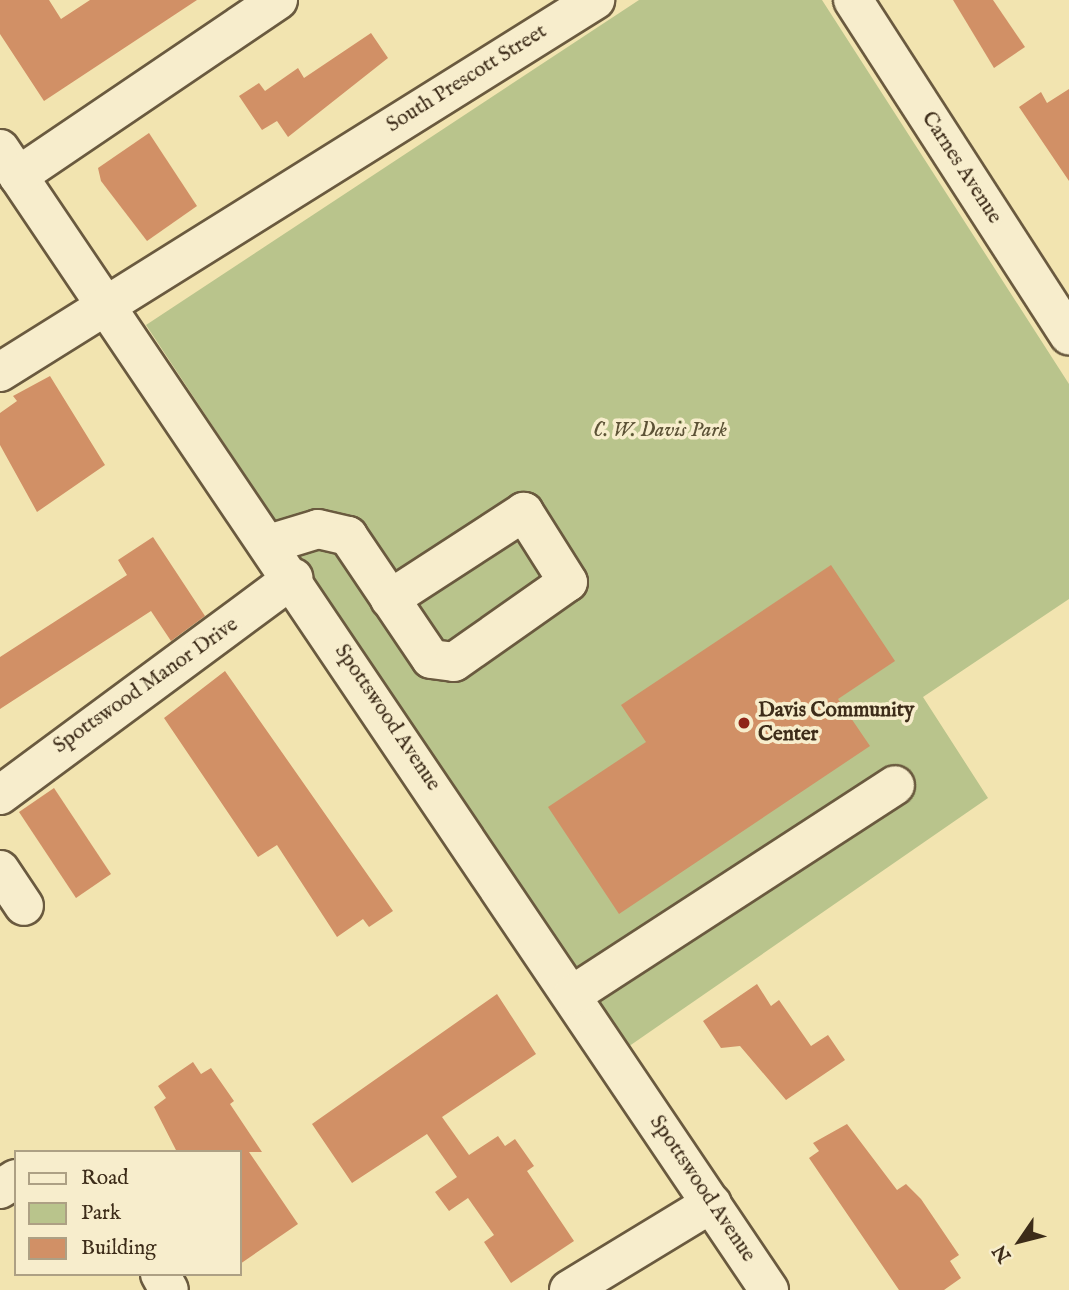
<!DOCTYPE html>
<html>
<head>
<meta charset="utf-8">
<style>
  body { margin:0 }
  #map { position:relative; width:1069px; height:1290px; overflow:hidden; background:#f2e4b0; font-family:"IM FELL English",serif }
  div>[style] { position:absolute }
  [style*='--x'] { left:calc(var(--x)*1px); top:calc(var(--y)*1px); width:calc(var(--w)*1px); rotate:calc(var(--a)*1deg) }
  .green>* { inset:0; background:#b9c48c }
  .building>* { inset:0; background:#d19066 }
  .roads { filter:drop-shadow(2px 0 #6a5a3f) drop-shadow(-2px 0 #6a5a3f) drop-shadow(0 2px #6a5a3f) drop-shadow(0 -2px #6a5a3f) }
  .minor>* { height:38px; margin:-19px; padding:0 19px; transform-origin:19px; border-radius:19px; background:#f7edcc }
  .dots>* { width:19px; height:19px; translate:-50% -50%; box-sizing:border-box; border:4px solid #f7edcc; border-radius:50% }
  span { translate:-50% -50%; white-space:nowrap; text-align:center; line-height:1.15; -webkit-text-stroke:7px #f7edcc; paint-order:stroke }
  .street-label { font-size:21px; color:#3d2c19 }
  .park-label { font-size:21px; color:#5c5236; font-style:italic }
  .poi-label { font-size:21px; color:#3d2c19; font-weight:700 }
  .left { translate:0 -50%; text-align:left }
  .legend { position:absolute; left:14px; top:1150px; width:228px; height:126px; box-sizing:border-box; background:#f7edcc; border:2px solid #ada084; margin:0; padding:9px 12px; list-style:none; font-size:21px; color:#3d2c19 }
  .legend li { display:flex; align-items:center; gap:14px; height:35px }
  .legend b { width:35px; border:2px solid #ada084 }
  .north { position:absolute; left:985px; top:1206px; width:70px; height:70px; -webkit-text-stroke:5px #f7edcc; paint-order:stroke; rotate:235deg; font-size:19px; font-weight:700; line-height:28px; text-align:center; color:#3d2c19 }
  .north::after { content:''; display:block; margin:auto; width:24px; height:32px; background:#3d2c19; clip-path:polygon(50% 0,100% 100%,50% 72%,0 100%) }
</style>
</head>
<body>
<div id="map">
  <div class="green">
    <div style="clip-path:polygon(639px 0,822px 0,1069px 384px,1069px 599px,923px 697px,988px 798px,625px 1049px,146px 325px)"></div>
  </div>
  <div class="building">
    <div style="clip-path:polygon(0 0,49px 0,61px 19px,90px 0,197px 0,44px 101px,0 34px)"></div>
    <div style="clip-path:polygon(953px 0,993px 0,1025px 47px,994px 68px)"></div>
    <div style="clip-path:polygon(371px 33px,388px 58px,288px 137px,277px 121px,262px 130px,239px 96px,259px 83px,265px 91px,298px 68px,304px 78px)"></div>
    <div style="clip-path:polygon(1069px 89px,1069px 181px,1019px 107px,1041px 92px,1047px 103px)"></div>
    <div style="clip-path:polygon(149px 133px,197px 206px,147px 241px,101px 181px,98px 168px)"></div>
    <div style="clip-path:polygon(50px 376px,105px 465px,37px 512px,0 445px,0 413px,17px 401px,13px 396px)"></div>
    <div style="clip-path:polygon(153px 537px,205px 616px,171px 641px,151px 611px,0 709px,0 657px,127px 575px,118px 560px)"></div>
    <div style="clip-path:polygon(831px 565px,895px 661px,838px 699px,870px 746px,619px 914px,548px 807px,646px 742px,621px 705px)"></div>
    <div style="clip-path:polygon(225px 671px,393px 911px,369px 927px,363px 919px,337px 937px,277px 845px,258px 857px,164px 718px)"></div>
    <div style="clip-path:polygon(54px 788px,111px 874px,76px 898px,19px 812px)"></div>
    <div style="clip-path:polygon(757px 984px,771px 1006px,779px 1000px,811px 1046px,828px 1035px,845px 1060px,786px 1100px,740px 1046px,721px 1048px,703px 1021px)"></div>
    <div style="clip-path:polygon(497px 994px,536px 1054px,442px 1117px,469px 1155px,498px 1136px,505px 1146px,515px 1139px,534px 1166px,527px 1171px,574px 1241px,511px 1283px,484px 1242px,494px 1235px,468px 1198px,449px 1211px,435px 1192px,457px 1177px,427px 1134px,352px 1183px,312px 1124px)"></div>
    <div style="clip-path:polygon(193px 1062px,201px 1074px,211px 1068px,234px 1101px,230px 1104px,262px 1152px,249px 1152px,298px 1224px,240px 1264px,240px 1152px,177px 1152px,154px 1107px,166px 1098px,158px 1086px)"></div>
    <div style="clip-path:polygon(847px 1124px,897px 1190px,906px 1184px,921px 1199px,959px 1255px,950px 1261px,961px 1278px,944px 1290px,899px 1290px,809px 1158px,819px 1151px,813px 1143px)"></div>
  </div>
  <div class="roads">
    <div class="minor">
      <div style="--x:853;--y:0;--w:399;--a:57.2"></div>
      <div style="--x:0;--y:149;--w:1376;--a:56.02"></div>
      <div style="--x:18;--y:176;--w:314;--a:-34.1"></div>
      <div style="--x:0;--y:372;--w:702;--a:-32.01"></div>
      <div style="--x:269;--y:544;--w:51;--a:-17"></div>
      <div style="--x:318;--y:529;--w:31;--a:13"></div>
      <div style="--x:348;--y:536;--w:148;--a:56"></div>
      <div style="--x:431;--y:659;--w:23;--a:7"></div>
      <div style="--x:454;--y:662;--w:139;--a:-35.1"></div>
      <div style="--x:568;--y:582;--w:83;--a:-122.2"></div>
      <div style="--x:524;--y:512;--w:160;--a:147"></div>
      <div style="--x:0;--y:795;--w:365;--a:-36.5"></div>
      <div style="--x:0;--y:870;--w:43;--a:56.3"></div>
      <div style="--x:572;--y:995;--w:385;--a:-33"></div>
      <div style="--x:0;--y:1189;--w:19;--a:-32"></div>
      <div style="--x:160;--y:1274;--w:18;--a:61"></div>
      <div style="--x:569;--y:1290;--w:167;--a:-31.3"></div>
    </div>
  </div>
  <div class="dots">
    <div style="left:744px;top:723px;background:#8f2418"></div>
  </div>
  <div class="street-label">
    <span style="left:467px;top:79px;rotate:-32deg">South Prescott Street</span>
    <span style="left:961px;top:168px;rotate:57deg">Carnes Avenue</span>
    <span style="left:146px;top:686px;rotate:-35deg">Spottswood Manor Drive</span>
    <span style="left:387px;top:718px;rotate:56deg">Spottswood Avenue</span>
    <span style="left:702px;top:1189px;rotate:56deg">Spottswood Avenue</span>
  </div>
  <div class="park-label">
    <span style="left:660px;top:431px">C. W. Davis Park</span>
  </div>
  <div class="poi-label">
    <span class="left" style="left:758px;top:723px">Davis Community<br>Center</span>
  </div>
  <ul class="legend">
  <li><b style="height:9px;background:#f7edcc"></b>Road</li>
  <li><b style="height:19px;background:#b9c48c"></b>Park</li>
  <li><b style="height:19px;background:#d19066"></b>Building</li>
  </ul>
  <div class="north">N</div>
</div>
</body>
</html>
